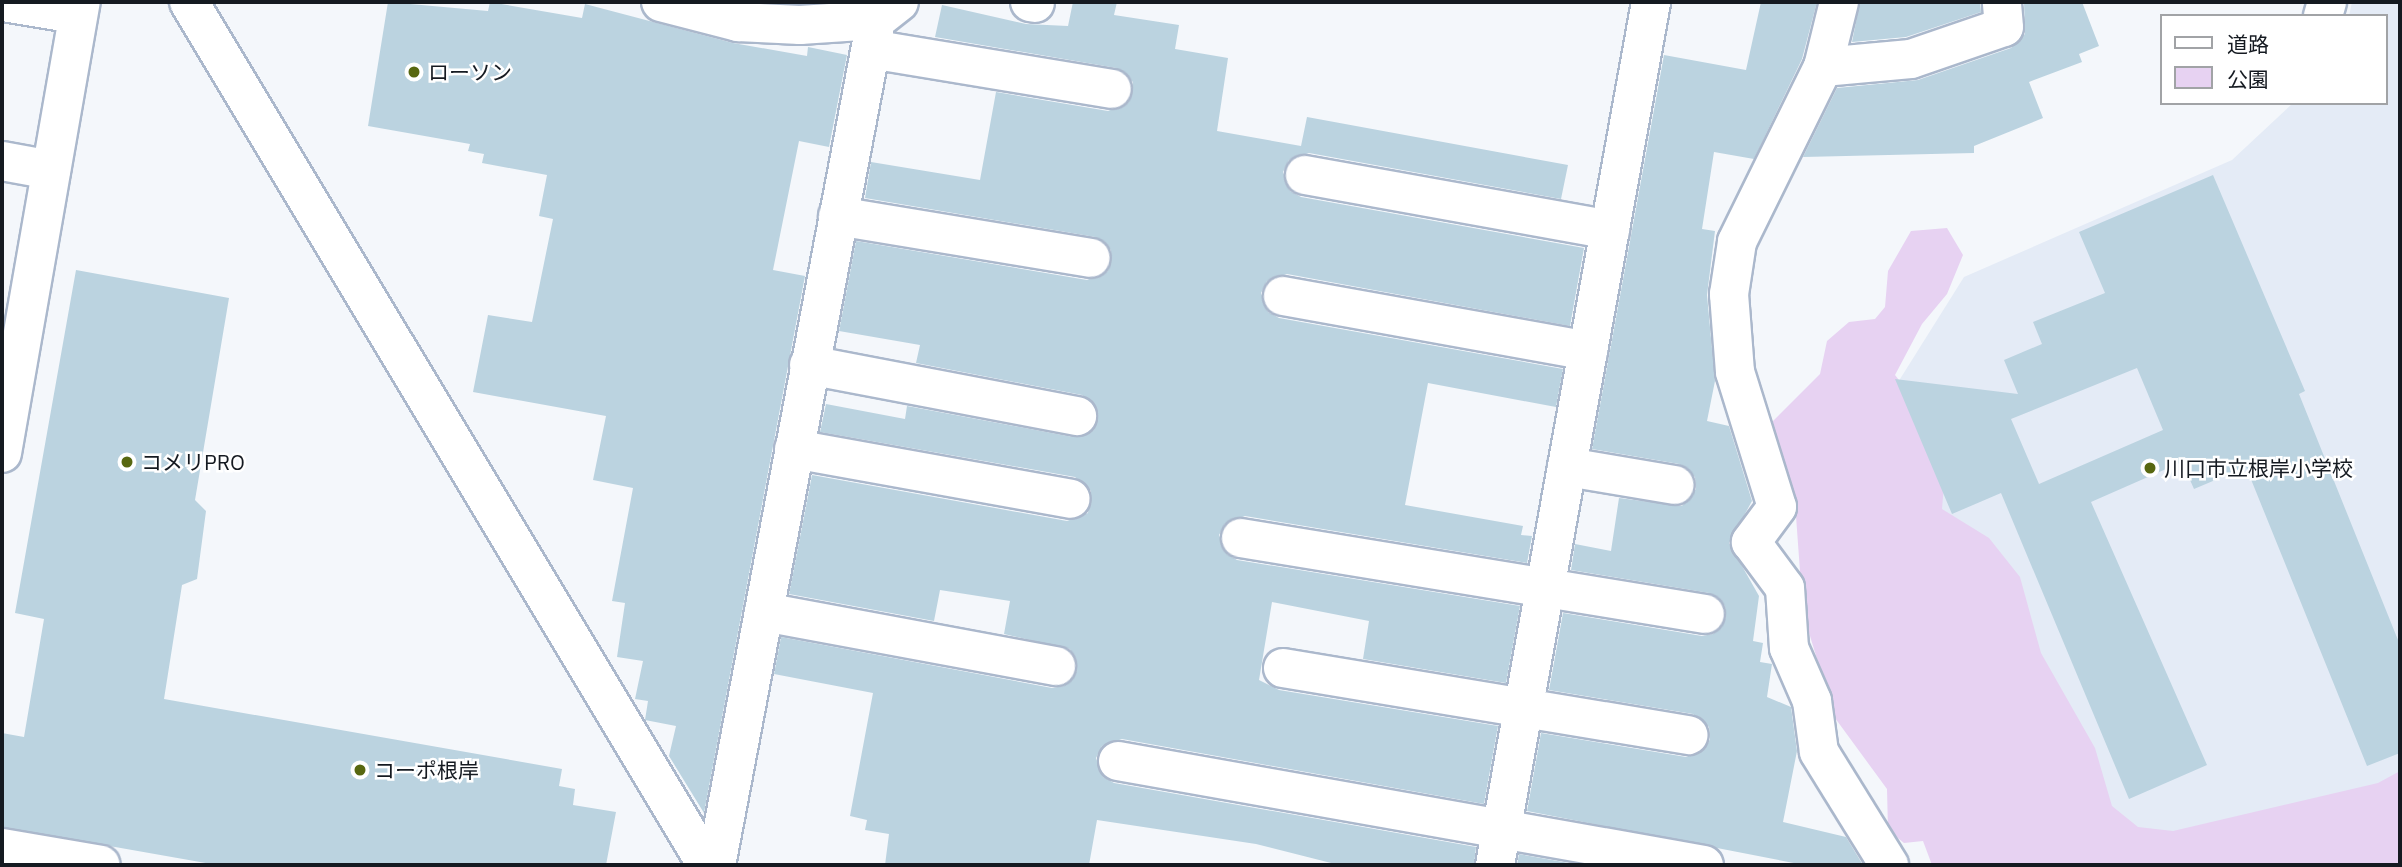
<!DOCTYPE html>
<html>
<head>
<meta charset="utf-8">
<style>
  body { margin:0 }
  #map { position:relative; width:2402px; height:867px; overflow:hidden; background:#f4f7fb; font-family:"IBM Plex Sans","Noto Sans JP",sans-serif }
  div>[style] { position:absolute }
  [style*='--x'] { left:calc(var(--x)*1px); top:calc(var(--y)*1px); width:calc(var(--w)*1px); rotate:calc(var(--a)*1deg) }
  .built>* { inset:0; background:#e4ebf6 }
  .green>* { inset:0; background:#e7d2f2 }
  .building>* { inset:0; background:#bbd3e0 }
  .roads { filter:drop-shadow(2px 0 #abb8cc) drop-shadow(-2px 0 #abb8cc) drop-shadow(0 2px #abb8cc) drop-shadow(0 -2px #abb8cc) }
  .minor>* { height:38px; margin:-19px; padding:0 19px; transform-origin:19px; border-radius:19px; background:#fff }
  .dots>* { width:19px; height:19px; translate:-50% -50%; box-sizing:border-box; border:4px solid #fff; border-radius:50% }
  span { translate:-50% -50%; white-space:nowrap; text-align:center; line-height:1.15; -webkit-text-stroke:5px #fff; paint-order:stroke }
  .poi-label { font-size:21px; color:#151a21 }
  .left { translate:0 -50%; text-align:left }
  .frame { position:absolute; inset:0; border:4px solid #151a21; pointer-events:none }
  .legend { position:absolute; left:2160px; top:14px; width:228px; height:91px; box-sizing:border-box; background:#fff; border:2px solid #a1a3a6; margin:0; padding:9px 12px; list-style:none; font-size:21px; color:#151a21 }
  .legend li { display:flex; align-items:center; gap:14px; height:35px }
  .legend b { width:35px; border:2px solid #a1a3a6 }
</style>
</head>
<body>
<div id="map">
  <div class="built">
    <div style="clip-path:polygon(2352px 2px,2400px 2px,2400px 814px,2051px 865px,1890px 395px,1964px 277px,2232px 160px,2293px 103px,2386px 103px,2386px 16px,2349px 16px)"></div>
  </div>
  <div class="green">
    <div style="clip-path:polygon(1947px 228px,1963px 255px,1947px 294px,1922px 324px,1895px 375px,1919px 406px,1945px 472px,1942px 509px,1989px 538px,2020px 577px,2041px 653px,2095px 748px,2112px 806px,2138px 827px,2173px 831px,2378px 783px,2400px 771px,2400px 865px,1932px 865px,1923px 841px,1904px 843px,1888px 830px,1887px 789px,1835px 718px,1803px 613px,1796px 516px,1779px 477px,1768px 426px,1820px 374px,1827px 341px,1849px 322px,1875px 319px,1885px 307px,1888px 271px,1911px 231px)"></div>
  </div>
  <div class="building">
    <div style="clip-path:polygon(388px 2px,488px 11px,490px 2px,582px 18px,585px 4px,733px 43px,807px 56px,808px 47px,847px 55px,829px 147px,799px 141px,773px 270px,805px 276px,704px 813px,669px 756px,676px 726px,645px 720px,648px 701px,635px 699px,643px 661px,617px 657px,625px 603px,612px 601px,633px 488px,593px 480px,606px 416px,473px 392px,488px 315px,532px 322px,553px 219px,539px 216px,547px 175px,482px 163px,484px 154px,468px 151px,470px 144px,368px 126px)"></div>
    <div style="clip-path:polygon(1073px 2px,1117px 2px,1114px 15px,1179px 25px,1175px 49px,1228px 58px,1217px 131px,1301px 146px,1307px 117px,1568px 165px,1561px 199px,1309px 153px,1289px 160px,1283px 172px,1290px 191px,1301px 197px,1584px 248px,1570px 326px,1287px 274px,1267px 281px,1261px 293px,1268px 312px,1279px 318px,1563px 369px,1556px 407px,1428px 383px,1405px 505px,1523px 526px,1521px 535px,1532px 536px,1527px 563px,1245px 516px,1225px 524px,1219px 535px,1227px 554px,1237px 560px,1520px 606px,1506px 683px,1363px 659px,1369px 621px,1272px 602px,1259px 680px,1279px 690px,1498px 726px,1484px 804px,1122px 739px,1102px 746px,1096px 758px,1103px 777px,1114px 783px,1476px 847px,1474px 865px,1339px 865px,1256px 844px,1097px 820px,1089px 865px,885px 865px,889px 834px,865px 830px,867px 820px,850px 816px,873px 693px,774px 674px,781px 637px,1052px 688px,1064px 686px,1077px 671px,1070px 649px,1004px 634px,1010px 601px,940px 590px,934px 621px,789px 594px,812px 475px,1067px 521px,1088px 513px,1091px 491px,1075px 477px,820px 432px,826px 404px,905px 419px,907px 406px,1073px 437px,1094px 430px,1097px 408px,1082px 395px,916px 363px,920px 345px,839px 331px,856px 241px,1087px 280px,1108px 271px,1111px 250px,1095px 237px,865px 198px,871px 162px,980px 180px,996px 92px,1108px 111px,1128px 103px,1133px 82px,1116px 68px,935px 37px,942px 5px,1026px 24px,1068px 26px)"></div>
    <div style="clip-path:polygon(1761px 2px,1817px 2px,1802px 59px,1754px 159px,1714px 152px,1702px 229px,1715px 231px,1707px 295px,1715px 381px,1707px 421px,1729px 426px,1752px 501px,1729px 543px,1759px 596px,1753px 641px,1763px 643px,1760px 662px,1772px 664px,1767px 697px,1791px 707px,1797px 751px,1783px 822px,1846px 837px,1863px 865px,1804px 865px,1527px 811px,1541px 733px,1686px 757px,1705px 749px,1710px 739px,1709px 727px,1693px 714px,1549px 690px,1563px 613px,1702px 636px,1713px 634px,1726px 618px,1725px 606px,1709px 593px,1571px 570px,1575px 544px,1611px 551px,1619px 498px,1682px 506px,1696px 489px,1695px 477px,1679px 464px,1592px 449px,1664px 55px,1746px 70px)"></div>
    <div style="clip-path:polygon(1860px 2px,1980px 2px,1981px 12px,1906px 37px,1852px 42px)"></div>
    <div style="clip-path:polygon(2024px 2px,2082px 2px,2099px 46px,2079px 54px,2082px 62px,2029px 82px,2043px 118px,1974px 146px,1974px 153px,1803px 157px,1837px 88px,1918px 80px,2011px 48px,2025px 34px)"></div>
    <div style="clip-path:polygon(evenodd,2213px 175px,2305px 391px,2299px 394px,2400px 645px,2400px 753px,2367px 766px,2246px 467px,2194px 489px,2182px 462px,2091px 502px,2207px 765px,2129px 799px,2001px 493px,1952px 514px,1895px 379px,2018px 394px,2004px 360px,2042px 344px,2033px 322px,2105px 293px,2079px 232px,2213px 175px,2137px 368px,2163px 430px,2039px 484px,2011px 419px,2137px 368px)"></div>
    <div style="clip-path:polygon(76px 270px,229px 298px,195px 500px,206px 511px,197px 579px,182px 585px,164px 699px,562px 769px,559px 786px,575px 789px,573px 805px,616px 812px,606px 865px,217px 865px,2px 827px,2px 733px,24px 737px,44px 619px,15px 613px)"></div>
    <div style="clip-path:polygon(1519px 854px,1580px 865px,1517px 865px)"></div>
  </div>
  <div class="roads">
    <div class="minor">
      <div style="--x:4;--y:2;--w:73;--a:9.5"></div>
      <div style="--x:189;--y:2;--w:1007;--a:59.03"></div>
      <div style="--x:661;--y:2;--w:80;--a:14.6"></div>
      <div style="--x:738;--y:22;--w:62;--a:2.8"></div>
      <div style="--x:800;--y:25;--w:76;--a:-3.8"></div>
      <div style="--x:876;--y:20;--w:29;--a:-38"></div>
      <div style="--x:1030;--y:2;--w:5;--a:11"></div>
      <div style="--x:1839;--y:2;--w:67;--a:103.8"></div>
      <div style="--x:1823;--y:67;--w:195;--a:116.2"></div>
      <div style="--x:1737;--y:242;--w:53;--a:98.7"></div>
      <div style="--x:1729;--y:294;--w:78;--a:85.6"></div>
      <div style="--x:1735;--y:372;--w:141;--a:72.7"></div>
      <div style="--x:1777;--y:507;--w:44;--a:126.6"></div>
      <div style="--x:1751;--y:542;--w:57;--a:53.5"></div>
      <div style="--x:1785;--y:588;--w:60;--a:86.2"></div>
      <div style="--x:1789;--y:648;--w:58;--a:66.5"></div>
      <div style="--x:1812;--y:701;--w:51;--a:82.2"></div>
      <div style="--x:1819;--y:752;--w:133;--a:58.2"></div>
      <div style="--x:2323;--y:16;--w:15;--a:-74"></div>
      <div style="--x:871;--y:49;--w:244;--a:9.4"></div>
      <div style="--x:1823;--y:67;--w:88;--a:-5.2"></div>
      <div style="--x:1911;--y:59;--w:98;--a:-19"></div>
      <div style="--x:2004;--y:27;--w:25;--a:-95"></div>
      <div style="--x:2;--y:161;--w:50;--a:10.4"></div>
      <div style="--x:1305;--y:175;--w:310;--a:10.2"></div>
      <div style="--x:838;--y:216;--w:256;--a:9.4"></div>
      <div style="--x:1283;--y:296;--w:310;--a:10.2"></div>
      <div style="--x:809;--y:365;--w:273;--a:10.8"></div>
      <div style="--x:794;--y:449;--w:281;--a:10.2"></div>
      <div style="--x:2;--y:453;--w:458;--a:-80.1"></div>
      <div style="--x:1567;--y:467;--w:109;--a:9.5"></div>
      <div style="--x:1241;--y:538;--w:470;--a:9.3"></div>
      <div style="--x:764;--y:612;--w:297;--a:10.5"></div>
      <div style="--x:1283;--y:668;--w:411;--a:9.4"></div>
      <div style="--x:1118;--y:761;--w:595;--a:10.06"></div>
      <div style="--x:2;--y:848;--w:100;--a:9.7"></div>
      <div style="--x:716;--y:865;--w:860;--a:-79.28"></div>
      <div style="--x:1495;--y:865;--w:877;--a:-79.75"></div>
    </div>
  </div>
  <div class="dots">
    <div style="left:414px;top:72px;background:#576710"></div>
    <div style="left:127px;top:462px;background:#576710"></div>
    <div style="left:2150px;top:468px;background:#576710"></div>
    <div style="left:360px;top:770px;background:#576710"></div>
  </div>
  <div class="poi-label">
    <span class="left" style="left:428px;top:72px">ローソン</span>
    <span class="left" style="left:141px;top:462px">コメリPRO</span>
    <span class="left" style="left:2164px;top:468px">川口市立根岸小学校</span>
    <span class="left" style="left:374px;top:770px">コーポ根岸</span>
  </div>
  <div class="frame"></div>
  <ul class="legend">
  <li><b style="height:9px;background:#fff"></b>道路</li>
  <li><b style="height:19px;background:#e7d2f2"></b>公園</li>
  </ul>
</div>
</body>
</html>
